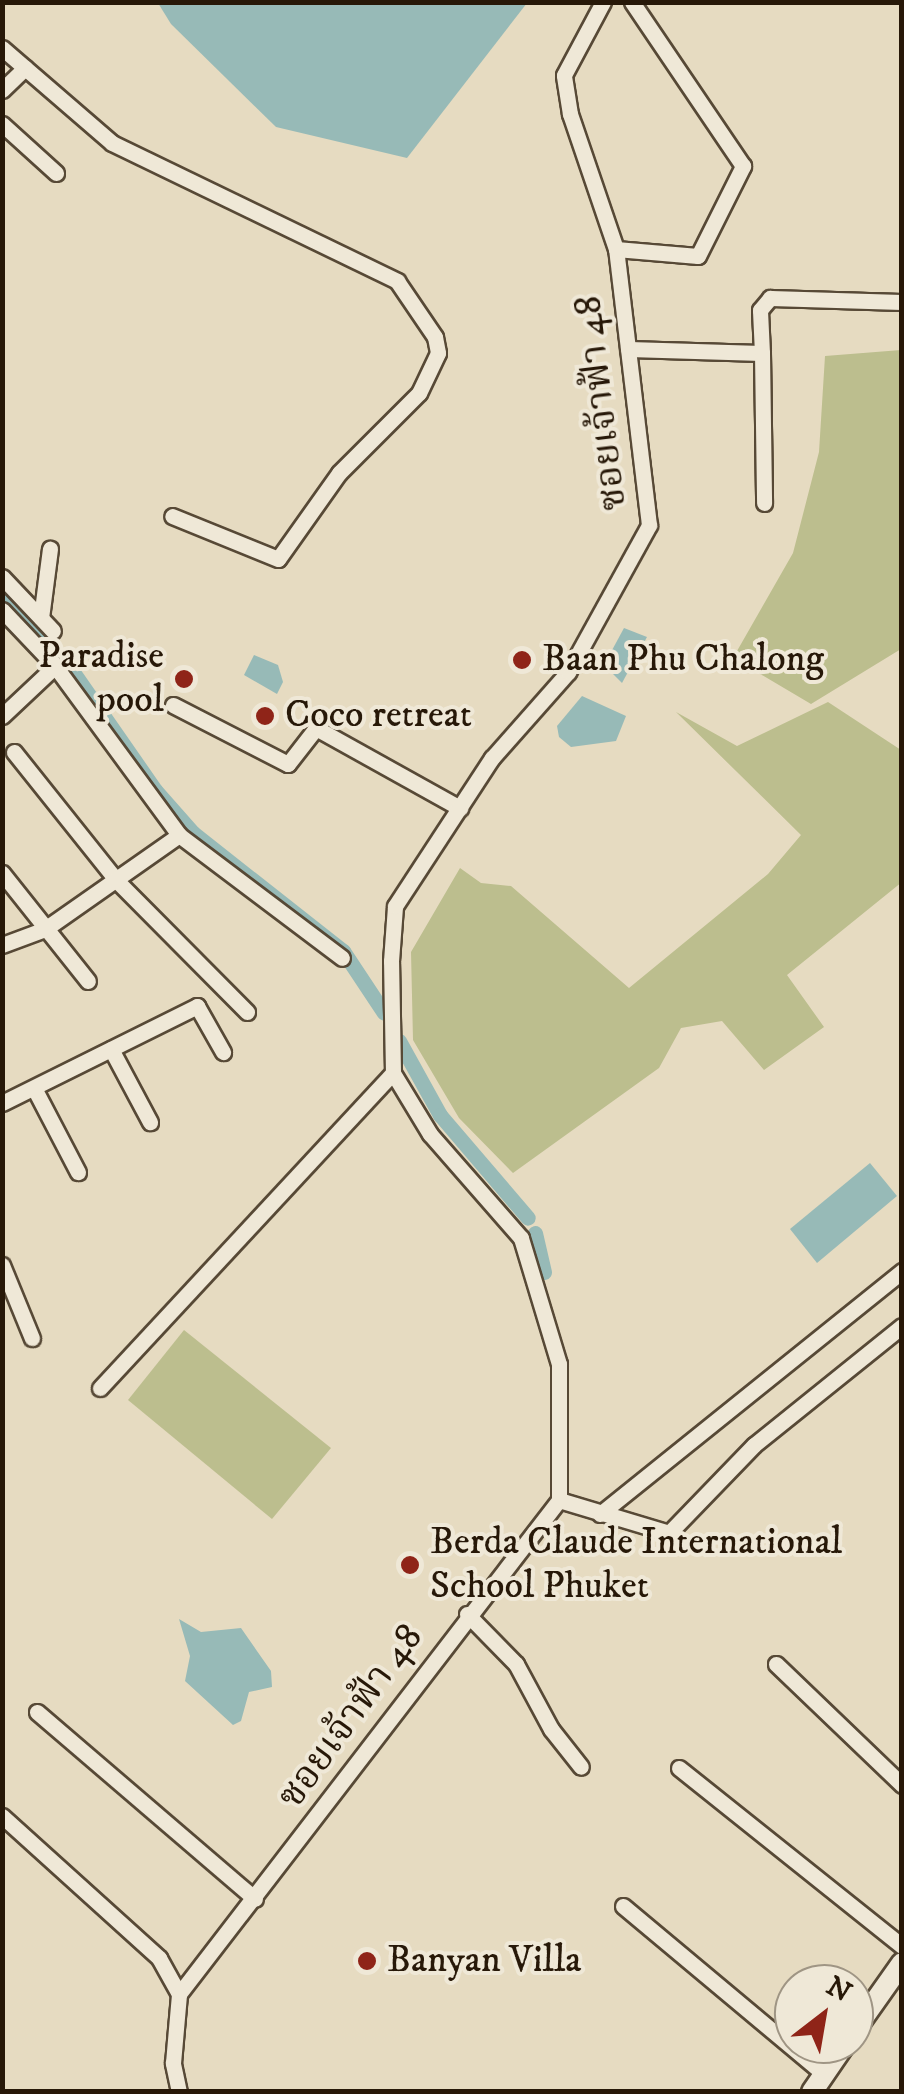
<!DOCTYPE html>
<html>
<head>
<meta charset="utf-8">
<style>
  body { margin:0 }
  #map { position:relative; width:904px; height:2094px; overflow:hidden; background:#e6dbc1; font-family:"IM FELL DW Pica","Noto Serif Thai",serif }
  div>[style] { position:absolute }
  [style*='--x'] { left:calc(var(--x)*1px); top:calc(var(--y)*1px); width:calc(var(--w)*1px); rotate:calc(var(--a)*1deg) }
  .green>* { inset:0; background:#bcbe8e }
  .water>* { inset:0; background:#97bab7 }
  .canal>* { height:15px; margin:-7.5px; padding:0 7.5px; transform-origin:7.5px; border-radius:7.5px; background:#97bab7 }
  .roads { filter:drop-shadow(2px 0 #574936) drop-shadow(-2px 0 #574936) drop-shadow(0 2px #574936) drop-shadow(0 -2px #574936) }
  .street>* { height:15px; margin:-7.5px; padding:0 7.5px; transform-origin:7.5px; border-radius:7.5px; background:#efe8d7 }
  .secondary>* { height:20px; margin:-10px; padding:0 10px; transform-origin:10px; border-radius:10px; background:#efe8d7 }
  .dots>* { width:28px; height:28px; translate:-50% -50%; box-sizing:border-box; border:5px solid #efe8d7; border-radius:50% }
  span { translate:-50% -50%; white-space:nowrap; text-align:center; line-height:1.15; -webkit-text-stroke:8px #efe8d7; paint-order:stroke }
  .street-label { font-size:38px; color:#271808 }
  .poi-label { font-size:38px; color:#271808 }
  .right { translate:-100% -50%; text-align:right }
  .left { translate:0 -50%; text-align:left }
  .frame { position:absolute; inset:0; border:5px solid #271808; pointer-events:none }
  .north { position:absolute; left:774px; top:1964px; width:100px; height:100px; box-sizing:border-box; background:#efe8d7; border:2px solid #9f9584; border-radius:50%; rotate:31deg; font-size:28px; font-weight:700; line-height:40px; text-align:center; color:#271808 }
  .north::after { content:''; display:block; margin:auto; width:35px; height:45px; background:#8f2418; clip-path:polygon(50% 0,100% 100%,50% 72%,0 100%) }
</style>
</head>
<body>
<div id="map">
  <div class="green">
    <div style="clip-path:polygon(901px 350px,901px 649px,811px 704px,733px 658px,793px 553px,819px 452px,825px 356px)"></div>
    <div style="clip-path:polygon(828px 702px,901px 750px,902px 882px,787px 975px,824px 1027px,764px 1070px,722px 1021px,681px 1028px,659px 1068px,513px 1173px,459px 1118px,413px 1040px,411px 952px,460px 868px,481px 883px,511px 886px,629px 988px,768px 874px,801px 835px,676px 712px,737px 746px)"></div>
    <div style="clip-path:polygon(184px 1330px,331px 1448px,272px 1519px,128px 1400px)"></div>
  </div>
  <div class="water">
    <div style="clip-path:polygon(158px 3px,527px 3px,407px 158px,276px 127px,171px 24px)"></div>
    <div style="clip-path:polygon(624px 628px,647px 637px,622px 683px,604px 665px)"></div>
    <div style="clip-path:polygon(254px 655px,278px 665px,283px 682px,277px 694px,244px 675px)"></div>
    <div style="clip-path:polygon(582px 696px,626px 716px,616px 741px,571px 747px,559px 737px,557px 726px)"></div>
    <div style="clip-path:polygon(870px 1163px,897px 1196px,817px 1263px,790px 1229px)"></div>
    <div style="clip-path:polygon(179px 1619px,201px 1632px,241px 1628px,271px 1671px,272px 1687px,249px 1692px,241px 1721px,233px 1725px,185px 1681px,190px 1656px)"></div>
  </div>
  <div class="canal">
    <div style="--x:2;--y:597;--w:103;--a:46.6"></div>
    <div style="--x:73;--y:672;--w:144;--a:55.2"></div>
    <div style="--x:155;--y:790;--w:57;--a:48.5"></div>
    <div style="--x:193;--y:833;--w:191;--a:38.2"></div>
    <div style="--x:343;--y:951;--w:74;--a:56.5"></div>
    <div style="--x:399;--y:1041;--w:85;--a:61"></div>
    <div style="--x:440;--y:1115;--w:135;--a:49.5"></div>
    <div style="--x:535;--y:1233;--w:40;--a:77"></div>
  </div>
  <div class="roads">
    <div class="street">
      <div style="--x:2;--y:48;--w:145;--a:40.8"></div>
      <div style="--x:112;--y:143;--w:317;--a:25.8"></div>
      <div style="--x:397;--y:281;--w:68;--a:55.8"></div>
      <div style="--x:435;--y:337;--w:16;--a:79"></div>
      <div style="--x:438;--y:353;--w:44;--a:115.4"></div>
      <div style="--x:419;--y:393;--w:113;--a:135"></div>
      <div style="--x:339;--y:473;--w:105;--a:125.3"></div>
      <div style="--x:278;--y:559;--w:114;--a:-157.9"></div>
      <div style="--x:2;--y:90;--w:32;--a:-44"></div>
      <div style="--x:2;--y:124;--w:73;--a:42.2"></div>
      <div style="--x:616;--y:249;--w:82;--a:4.9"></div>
      <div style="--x:698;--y:256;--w:101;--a:-63.4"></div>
      <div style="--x:743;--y:166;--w:198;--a:-124.1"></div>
      <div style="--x:628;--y:349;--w:134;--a:1.7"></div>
      <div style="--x:762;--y:353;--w:150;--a:89.2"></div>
      <div style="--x:762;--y:353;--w:43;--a:-92.7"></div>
      <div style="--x:760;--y:310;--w:16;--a:-50"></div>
      <div style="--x:770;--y:298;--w:132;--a:1.7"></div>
      <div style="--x:2;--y:577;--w:74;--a:46.6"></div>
      <div style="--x:2;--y:610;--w:77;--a:46.6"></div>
      <div style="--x:55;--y:666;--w:210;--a:53.7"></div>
      <div style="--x:179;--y:835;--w:204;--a:37"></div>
      <div style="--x:41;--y:618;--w:70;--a:-82.6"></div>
      <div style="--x:173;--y:705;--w:129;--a:27.2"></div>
      <div style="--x:288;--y:764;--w:46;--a:-52.1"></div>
      <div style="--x:316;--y:728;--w:165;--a:29.1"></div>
      <div style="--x:2;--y:716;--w:73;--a:-43.3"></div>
      <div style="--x:14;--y:752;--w:164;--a:51.4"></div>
      <div style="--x:116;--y:880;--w:186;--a:45.2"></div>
      <div style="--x:2;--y:873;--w:138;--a:51.5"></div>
      <div style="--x:2;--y:945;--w:46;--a:-20.4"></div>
      <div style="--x:45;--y:929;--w:164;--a:-35"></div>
      <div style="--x:111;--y:1049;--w:83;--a:61.9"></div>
      <div style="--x:34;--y:1088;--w:95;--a:62.4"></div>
      <div style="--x:2;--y:1103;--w:218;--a:-26.4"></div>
      <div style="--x:197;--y:1006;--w:53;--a:60.5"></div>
      <div style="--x:2;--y:1265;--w:79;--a:67.7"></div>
      <div style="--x:100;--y:1388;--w:430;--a:-47.1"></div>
      <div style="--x:559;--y:1500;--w:115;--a:16.7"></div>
      <div style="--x:669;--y:1533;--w:122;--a:-46"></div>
      <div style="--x:754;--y:1445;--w:190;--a:-38.8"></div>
      <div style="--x:600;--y:1514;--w:388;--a:-38.8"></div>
      <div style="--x:467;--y:1614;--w:70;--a:45.6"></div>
      <div style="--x:516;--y:1664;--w:74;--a:61.7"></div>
      <div style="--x:551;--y:1729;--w:48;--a:51.7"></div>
      <div style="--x:776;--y:1664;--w:175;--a:43.8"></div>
      <div style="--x:37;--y:1712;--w:287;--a:40.6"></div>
      <div style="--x:679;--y:1768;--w:285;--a:38.6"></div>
      <div style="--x:2;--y:1816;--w:212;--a:42.1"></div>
      <div style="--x:159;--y:1958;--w:41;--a:60.9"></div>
      <div style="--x:623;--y:1906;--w:262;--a:39.9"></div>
      <div style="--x:179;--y:1994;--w:623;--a:-52.43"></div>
      <div style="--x:559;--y:1500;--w:136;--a:-90"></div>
      <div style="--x:559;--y:1364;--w:132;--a:-106.8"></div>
      <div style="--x:521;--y:1238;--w:138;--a:-131.2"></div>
      <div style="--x:430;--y:1134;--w:71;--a:-121.2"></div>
      <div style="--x:393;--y:1073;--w:112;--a:-91"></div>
      <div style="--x:391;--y:961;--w:55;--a:-85.8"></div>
      <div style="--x:395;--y:906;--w:177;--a:-56.8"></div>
      <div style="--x:492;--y:758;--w:115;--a:-48.5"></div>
      <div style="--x:568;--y:672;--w:168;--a:-61.1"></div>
      <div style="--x:649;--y:525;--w:278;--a:-96.8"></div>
      <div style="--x:616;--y:249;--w:143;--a:-108.8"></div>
      <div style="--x:570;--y:114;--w:39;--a:-99"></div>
      <div style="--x:564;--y:75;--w:83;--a:-61.9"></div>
      <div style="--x:179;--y:2092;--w:30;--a:-102"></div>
      <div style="--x:173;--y:2063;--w:69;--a:-85"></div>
    </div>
    <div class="secondary">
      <div style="--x:854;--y:2031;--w:83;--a:-54.8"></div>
      <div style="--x:812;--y:2092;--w:58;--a:-55.5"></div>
    </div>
  </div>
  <div class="dots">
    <div style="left:522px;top:660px;background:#8f2418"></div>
    <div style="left:184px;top:679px;background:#8f2418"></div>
    <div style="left:265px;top:716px;background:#8f2418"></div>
    <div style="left:410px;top:1565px;background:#8f2418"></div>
    <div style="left:367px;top:1961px;background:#8f2418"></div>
  </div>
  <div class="street-label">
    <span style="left:602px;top:403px;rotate:-97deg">ซอยเจ้าฟ้า 48</span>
    <span style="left:351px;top:1717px;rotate:-54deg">ซอยเจ้าฟ้า 48</span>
  </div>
  <div class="poi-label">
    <span class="right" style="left:164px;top:679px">Paradise<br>pool</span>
    <span class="left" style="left:542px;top:660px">Baan Phu Chalong</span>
    <span class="left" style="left:285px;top:716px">Coco retreat</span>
    <span class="left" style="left:430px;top:1565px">Berda Claude International<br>School Phuket</span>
    <span class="left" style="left:387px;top:1961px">Banyan Villa</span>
  </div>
  <div class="frame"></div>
  <div class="north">N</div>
</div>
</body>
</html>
